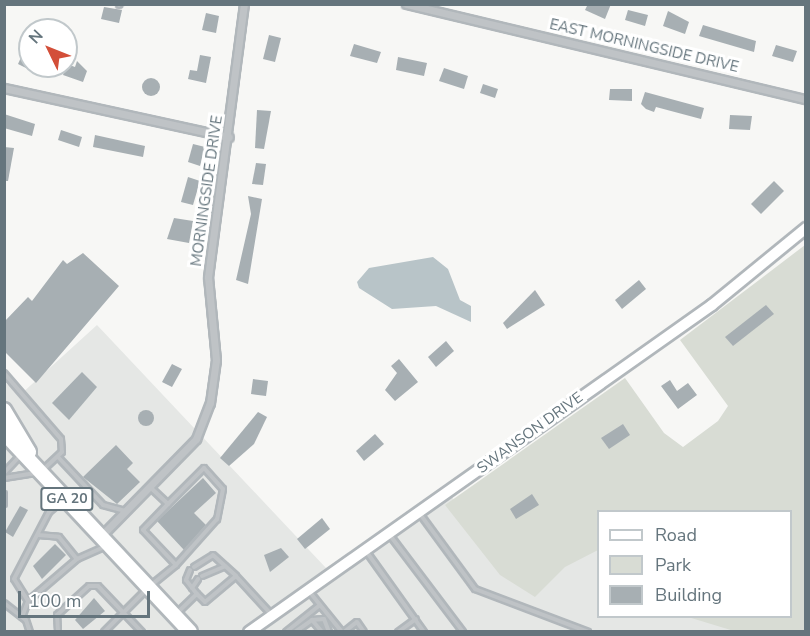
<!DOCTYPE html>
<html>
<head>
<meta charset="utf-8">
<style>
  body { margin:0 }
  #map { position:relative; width:810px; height:636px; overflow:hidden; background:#f7f7f5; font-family:"Nunito Sans",sans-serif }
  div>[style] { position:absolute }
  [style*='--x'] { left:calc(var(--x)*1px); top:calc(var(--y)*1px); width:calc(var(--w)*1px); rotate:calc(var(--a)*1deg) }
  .built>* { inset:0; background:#e5e7e5 }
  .green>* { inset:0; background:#d8dcd4 }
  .water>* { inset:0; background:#b8c4c8 }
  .building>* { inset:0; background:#a7afb3 }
  .round { border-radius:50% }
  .roads { filter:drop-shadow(2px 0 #b1b7bb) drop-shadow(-2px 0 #b1b7bb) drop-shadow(0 2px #b1b7bb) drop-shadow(0 -2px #b1b7bb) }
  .lane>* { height:4px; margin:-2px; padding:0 2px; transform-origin:2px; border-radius:2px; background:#bfc3c6 }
  .street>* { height:7px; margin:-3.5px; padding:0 3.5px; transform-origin:3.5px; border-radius:3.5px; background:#bfc3c6 }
  .secondary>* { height:10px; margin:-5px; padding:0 5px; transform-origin:5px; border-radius:5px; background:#fff }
  .highway>* { height:14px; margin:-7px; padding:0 7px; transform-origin:7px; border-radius:7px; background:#fff }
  span { translate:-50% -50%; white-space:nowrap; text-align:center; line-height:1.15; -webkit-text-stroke:6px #fff; paint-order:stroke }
  .shield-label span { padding:2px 4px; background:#fff; border:2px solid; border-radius:4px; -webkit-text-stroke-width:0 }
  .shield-label { font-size:14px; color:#65757d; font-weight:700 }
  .street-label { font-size:15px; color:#65757d }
  .frame { position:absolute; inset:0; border:6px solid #65757d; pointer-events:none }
  .legend { position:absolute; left:597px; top:510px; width:195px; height:108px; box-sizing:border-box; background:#fff; border:2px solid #c1c8cb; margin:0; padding:8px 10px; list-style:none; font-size:18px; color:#65757d }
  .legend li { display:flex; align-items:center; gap:12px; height:30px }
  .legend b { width:30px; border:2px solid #c1c8cb }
  .north { position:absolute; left:18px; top:18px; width:60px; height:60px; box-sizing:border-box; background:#fff; border:2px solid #c1c8cb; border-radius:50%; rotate:313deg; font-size:16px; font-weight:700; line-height:24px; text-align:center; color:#65757d }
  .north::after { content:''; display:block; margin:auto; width:21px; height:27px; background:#d34f39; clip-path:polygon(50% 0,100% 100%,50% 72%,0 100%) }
  .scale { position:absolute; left:18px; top:591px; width:132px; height:27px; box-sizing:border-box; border:3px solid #65757d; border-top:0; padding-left:8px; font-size:18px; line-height:21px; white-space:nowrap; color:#65757d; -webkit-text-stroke:4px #fff; paint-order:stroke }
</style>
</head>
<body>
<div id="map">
  <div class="built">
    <div style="clip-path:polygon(97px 325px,326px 568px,446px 490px,521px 581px,598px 523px,598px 616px,790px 616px,805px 631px,5px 631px,4px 382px,20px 395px)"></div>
  </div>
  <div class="green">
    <div style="clip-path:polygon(805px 245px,805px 631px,734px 631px,688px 617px,790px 616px,790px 512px,598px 512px,598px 550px,565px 567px,535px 597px,500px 575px,445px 505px,625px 378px,664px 433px,683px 447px,718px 421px,728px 406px,680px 340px)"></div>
  </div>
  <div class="water">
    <div style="clip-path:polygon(433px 257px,448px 269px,460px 300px,471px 306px,471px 322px,436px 306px,392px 309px,359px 288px,357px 282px,369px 268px)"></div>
  </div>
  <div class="building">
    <div style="clip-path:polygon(588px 4px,611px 4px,605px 19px,585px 10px)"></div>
    <div style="clip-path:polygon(104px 7px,122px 10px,119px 23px,101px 19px)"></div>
    <div style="clip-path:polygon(628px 10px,648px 15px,645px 26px,625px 20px)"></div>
    <div style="clip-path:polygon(668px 11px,689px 22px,685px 34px,663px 26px)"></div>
    <div style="clip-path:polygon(206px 13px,219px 16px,216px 33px,202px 30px)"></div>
    <div style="clip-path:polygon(703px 25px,756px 41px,754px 52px,699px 36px)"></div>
    <div style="clip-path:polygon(269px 35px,281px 38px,275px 62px,263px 59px)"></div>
    <div style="clip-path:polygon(354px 44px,381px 52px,377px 63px,350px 56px)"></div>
    <div style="clip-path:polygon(776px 45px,797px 51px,793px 62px,772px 56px)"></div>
    <div style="clip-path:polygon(23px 53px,30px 57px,30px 70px,18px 64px)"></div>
    <div style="clip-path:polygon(200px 55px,211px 57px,206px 83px,188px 79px,190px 70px,197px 71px)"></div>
    <div style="clip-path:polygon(398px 57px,427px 63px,424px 76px,396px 70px)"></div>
    <div style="clip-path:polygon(77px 61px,87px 71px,83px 82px,63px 75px,67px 64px,75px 67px)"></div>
    <div style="clip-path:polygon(444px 68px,468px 76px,464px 89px,439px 81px)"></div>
    <div class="round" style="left:142px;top:78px;width:18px;height:18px"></div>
    <div style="clip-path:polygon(483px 84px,498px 89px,495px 98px,480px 93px)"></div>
    <div style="clip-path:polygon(610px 89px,632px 89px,632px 101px,609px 100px)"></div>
    <div style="clip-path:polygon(645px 92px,704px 108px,701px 119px,656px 107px,654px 112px,646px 109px,641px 104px)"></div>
    <div style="clip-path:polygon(257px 110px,271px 111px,264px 149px,255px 148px)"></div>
    <div style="clip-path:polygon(4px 114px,35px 124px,32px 136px,4px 128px)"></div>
    <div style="clip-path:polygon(730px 115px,752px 116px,750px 130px,729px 129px)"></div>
    <div style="clip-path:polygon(61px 130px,82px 137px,79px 147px,58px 140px)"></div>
    <div style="clip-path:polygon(95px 135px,145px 146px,143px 157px,93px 147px)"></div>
    <div style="clip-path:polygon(193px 144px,205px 147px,200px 166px,188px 162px)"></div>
    <div style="clip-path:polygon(4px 147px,14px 148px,8px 181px,4px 181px)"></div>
    <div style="clip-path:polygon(256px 163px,266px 164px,263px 185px,252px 184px)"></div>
    <div style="clip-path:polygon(188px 177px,200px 181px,193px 205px,181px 202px)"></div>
    <div style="clip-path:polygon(774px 181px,784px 191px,761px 214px,751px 204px)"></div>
    <div style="clip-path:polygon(248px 196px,262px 199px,248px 284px,236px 280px,251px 214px)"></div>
    <div style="clip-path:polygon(174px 218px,193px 221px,189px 243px,167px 239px)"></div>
    <div style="clip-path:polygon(83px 253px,119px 286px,36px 383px,4px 351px,4px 322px,28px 297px,32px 301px,63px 260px,67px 264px)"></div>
    <div style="clip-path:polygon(639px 280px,646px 289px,622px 309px,615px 300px)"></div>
    <div style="clip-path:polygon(535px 290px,545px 305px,507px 329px,503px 323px)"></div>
    <div style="clip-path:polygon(766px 305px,774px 314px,733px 346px,725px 337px)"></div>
    <div style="clip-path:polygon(446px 341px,454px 351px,436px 367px,428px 357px)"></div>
    <div style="clip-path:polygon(399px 359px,418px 382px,395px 401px,385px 390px,397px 373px,391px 366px)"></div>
    <div style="clip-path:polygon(172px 364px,182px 369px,172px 387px,162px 382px)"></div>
    <div style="clip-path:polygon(82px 372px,97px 387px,69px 420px,52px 403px)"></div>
    <div style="clip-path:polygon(253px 379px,268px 381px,266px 396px,251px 394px)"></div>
    <div style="clip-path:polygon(670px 380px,677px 391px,688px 383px,697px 395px,678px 409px,661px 386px)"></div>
    <div class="round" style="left:138px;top:410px;width:16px;height:16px"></div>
    <div style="clip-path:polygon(258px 412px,267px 417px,254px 444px,229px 466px,220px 458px)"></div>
    <div style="clip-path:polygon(623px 424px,630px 435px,609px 449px,601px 438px)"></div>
    <div style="clip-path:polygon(375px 434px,384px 444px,364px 461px,356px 451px)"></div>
    <div style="clip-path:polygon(116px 445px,133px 463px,127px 469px,140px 482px,117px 504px,83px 477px)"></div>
    <div style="clip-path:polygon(203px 478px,216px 493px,194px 513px,206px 525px,184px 550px,157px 521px)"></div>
    <div style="clip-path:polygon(532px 494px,539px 505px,516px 519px,510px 509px)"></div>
    <div style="clip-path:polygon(20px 506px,28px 510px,13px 537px,5px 532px)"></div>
    <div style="clip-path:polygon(322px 518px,330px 529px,305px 549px,297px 539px)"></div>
    <div style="clip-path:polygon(55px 544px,66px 555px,42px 579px,33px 566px)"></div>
    <div style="clip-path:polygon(281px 548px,289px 557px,270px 572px,264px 555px)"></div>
    <div style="clip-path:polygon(94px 598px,105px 611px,83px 629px,75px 620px)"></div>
  </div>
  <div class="roads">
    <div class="lane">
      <div style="--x:119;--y:5;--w:1;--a:-45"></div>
      <div style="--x:4;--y:373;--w:87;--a:49.2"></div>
      <div style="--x:61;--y:439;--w:13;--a:86"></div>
      <div style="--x:62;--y:452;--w:26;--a:137"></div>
      <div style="--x:58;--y:457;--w:66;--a:46.8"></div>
      <div style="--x:103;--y:505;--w:23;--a:15"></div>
      <div style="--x:4;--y:473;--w:25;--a:-47"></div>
      <div style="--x:4;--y:478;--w:32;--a:-9"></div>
      <div style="--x:151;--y:488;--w:23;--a:43"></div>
      <div style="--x:168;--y:504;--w:36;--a:134"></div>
      <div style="--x:143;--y:530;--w:48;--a:46.7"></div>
      <div style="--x:176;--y:565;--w:32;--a:141"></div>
      <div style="--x:4;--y:494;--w:10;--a:90"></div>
      <div style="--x:168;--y:504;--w:51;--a:-45"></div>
      <div style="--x:204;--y:468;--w:28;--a:48"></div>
      <div style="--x:223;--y:489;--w:31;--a:101"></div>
      <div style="--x:217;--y:519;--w:62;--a:131.7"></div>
      <div style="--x:420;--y:514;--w:93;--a:53.7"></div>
      <div style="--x:475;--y:589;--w:121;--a:20.8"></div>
      <div style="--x:389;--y:534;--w:123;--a:52.9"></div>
      <div style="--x:38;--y:535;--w:21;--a:5"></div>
      <div style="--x:59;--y:537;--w:28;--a:51"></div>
      <div style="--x:366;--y:551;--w:100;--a:54.4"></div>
      <div style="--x:194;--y:567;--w:22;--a:-32"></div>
      <div style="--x:213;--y:555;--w:31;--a:42"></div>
      <div style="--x:190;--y:570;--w:11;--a:112"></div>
      <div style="--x:186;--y:580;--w:18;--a:52"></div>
      <div style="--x:202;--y:576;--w:25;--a:-23"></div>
      <div style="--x:192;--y:588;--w:11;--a:-56"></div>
      <div style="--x:308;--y:590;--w:54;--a:51"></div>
      <div style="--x:28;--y:601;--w:26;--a:-122"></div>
      <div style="--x:14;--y:579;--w:76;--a:-62.4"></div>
      <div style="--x:49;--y:512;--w:17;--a:-40"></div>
      <div style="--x:4;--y:603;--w:28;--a:38"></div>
      <div style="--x:26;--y:620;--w:13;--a:72"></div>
      <div style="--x:176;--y:614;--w:29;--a:-44"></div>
      <div style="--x:197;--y:594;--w:11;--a:45"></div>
      <div style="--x:205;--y:602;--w:40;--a:-40"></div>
      <div style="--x:236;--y:576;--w:50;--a:47.4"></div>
      <div style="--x:22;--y:617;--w:17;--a:-69"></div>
      <div style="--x:28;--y:601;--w:65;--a:-40.6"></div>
      <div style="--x:77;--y:559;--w:32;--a:-24"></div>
      <div style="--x:312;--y:620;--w:12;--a:-5"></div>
      <div style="--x:324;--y:619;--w:14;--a:69"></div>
      <div style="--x:58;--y:632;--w:17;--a:-93"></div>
      <div style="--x:57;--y:615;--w:43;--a:-42.2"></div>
      <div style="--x:89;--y:586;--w:9;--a:0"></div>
      <div style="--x:98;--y:586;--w:64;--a:46.3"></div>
      <div style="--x:104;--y:632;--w:59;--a:-45"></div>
      <div style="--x:286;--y:632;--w:43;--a:-38.5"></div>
      <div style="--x:295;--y:632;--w:21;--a:-35"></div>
      <div style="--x:312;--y:620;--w:16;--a:50"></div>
      <div style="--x:344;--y:632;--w:16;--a:-38"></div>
      <div style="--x:357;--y:622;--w:12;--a:55"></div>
      <div style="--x:398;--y:632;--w:22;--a:-36"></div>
    </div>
    <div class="street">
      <div style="--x:406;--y:4;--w:411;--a:13.4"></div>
      <div style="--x:4;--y:88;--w:230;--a:12.3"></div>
      <div style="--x:101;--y:536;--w:136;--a:-45.6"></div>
      <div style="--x:196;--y:439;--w:39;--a:-69"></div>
      <div style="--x:210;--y:403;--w:43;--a:-82.1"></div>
      <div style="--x:216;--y:360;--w:83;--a:-95.5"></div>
      <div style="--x:208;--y:277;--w:275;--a:-82.5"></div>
    </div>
    <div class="secondary">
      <div style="--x:249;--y:632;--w:567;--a:-35.23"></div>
      <div style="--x:712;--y:305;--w:122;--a:-39.3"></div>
    </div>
    <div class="highway">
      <div style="--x:4;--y:410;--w:49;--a:59.2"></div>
      <div style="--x:4;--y:433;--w:272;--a:46.9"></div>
    </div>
  </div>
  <div class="shield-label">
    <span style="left:67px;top:499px">GA 20</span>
  </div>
  <div class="street-label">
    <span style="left:644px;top:46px;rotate:13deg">EAST MORNINGSIDE DRIVE</span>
    <span style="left:207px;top:191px;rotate:-82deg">MORNINGSIDE DRIVE</span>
    <span style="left:530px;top:433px;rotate:-36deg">SWANSON DRIVE</span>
  </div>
  <div class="frame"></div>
  <ul class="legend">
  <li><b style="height:8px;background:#fff"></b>Road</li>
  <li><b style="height:16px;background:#d8dcd4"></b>Park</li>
  <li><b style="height:16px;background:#a7afb3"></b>Building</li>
  </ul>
  <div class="north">N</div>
  <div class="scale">100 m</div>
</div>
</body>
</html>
